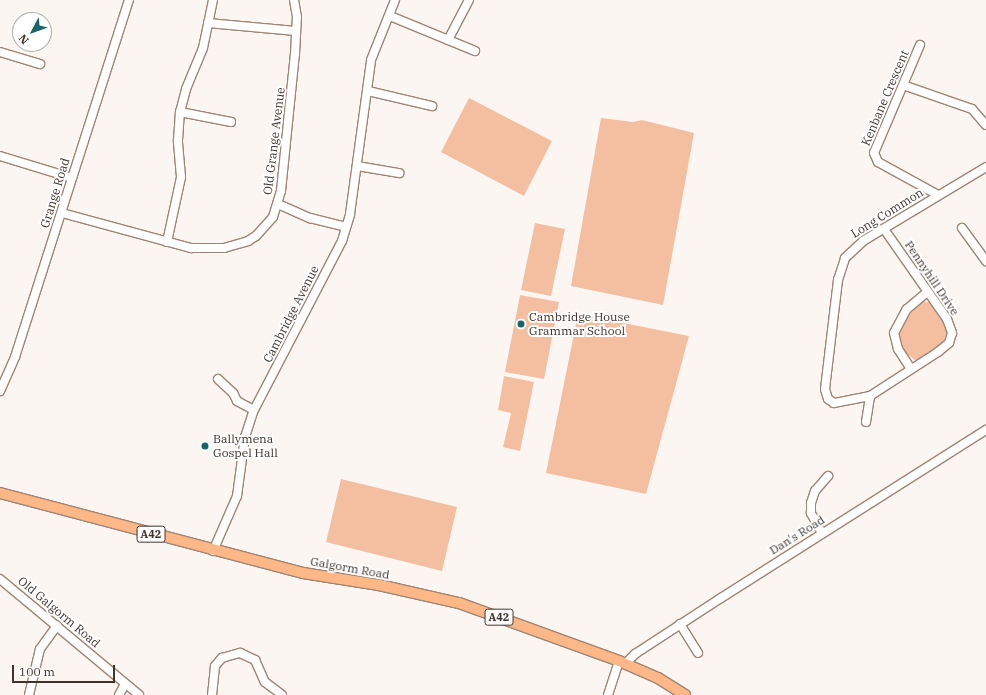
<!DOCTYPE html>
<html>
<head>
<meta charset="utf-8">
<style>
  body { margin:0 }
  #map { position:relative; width:986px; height:695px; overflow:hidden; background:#fcf6f2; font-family:"IBM Plex Serif",serif }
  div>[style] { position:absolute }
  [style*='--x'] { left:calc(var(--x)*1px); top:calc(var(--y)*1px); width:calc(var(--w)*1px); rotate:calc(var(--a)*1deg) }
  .green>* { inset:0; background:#f4bfa1 }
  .roads { filter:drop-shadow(1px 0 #a08474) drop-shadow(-1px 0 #a08474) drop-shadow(0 1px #a08474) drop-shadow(0 -1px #a08474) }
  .minor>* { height:8px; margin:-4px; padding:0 4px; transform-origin:4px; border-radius:4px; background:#fff }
  .major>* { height:10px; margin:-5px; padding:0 5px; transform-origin:5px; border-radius:5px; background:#feb887 }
  .dots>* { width:11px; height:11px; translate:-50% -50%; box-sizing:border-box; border:2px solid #fff; border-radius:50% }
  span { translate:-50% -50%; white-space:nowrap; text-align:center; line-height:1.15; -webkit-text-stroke:4px #fff; paint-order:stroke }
  .shield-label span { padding:1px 3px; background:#fff; border:1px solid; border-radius:3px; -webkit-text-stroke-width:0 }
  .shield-label { font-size:11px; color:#3f332c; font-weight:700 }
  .street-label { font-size:12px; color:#3f332c }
  .poi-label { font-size:12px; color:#3f332c }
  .left { translate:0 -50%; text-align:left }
  .north { position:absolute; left:12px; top:12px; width:40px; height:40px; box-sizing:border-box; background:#fff; border:1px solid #b2adab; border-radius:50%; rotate:229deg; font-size:11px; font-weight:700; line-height:16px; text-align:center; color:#3f332c }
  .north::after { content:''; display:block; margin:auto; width:14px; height:18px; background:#17656b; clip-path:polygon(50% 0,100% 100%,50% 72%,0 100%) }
  .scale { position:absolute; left:12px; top:665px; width:103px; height:18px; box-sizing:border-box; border:2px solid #3f332c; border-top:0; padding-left:5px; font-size:12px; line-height:14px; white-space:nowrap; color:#3f332c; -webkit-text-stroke:3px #fff; paint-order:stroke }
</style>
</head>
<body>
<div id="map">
  <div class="green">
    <div style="clip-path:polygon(469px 98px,552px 141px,524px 196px,441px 152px)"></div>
    <div style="clip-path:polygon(601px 118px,633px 122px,642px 120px,694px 133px,663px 305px,571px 286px)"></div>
    <div style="clip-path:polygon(535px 223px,565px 229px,551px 296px,521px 290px)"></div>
    <div style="clip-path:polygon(520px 295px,559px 302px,544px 379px,505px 372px)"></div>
    <div style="clip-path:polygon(922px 301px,932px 303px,946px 324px,948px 335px,943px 345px,916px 361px,903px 351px,898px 335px,904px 320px)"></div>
    <div style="clip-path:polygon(578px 314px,689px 336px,646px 494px,546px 473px)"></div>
    <div style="clip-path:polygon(504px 376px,534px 382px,520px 451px,503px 447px,511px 413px,498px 410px)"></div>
    <div style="clip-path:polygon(341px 479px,457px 507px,442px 571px,326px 542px)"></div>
  </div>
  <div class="roads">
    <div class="minor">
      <div style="--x:390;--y:16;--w:92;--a:22.4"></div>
      <div style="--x:208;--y:23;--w:88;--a:5.2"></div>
      <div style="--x:448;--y:40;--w:45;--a:-62.3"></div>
      <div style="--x:920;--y:45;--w:117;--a:113.1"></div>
      <div style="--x:874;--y:153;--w:10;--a:66"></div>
      <div style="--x:878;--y:162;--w:68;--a:28.8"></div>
      <div style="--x:0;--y:52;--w:42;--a:16.7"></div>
      <div style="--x:903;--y:85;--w:73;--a:19.2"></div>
      <div style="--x:972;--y:109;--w:21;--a:49"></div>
      <div style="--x:368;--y:91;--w:66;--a:13.2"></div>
      <div style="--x:180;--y:112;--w:52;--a:11.1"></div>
      <div style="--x:0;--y:156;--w:75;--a:17"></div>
      <div style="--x:357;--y:166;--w:43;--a:9.5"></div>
      <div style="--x:278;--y:204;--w:35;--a:24"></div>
      <div style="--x:310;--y:218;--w:37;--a:14"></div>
      <div style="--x:62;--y:213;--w:134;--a:15.2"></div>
      <div style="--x:191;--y:248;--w:33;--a:0"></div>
      <div style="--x:224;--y:248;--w:25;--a:-16"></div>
      <div style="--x:248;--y:241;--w:9;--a:-32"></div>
      <div style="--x:256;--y:236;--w:25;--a:-48"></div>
      <div style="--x:273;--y:217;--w:27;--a:-73"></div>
      <div style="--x:281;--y:191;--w:138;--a:-84.2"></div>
      <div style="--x:295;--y:54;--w:37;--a:-87"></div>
      <div style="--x:297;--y:17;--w:17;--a:-100"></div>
      <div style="--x:962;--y:228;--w:41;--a:54"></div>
      <div style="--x:884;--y:229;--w:110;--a:55"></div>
      <div style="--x:947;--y:319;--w:15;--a:70"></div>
      <div style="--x:952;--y:333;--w:10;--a:107"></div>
      <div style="--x:949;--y:343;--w:14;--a:141"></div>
      <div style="--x:938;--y:352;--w:81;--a:147.1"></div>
      <div style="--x:870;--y:396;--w:37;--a:169"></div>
      <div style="--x:834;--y:403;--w:7;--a:-146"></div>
      <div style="--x:828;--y:399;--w:10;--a:-107"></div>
      <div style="--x:825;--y:389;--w:110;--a:-83.2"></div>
      <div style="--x:838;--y:280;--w:23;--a:-72"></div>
      <div style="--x:845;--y:258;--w:25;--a:-43"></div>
      <div style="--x:863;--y:241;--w:144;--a:-31"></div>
      <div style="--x:167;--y:242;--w:66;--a:-77.8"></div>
      <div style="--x:181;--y:177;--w:37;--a:-95"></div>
      <div style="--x:178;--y:140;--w:28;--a:-86"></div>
      <div style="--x:180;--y:112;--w:24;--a:-75"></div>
      <div style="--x:186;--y:89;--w:44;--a:-67.5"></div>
      <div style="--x:203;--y:48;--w:49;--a:-78.2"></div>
      <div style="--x:911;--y:369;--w:24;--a:-123"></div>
      <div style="--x:898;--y:349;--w:16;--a:-104"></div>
      <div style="--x:894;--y:333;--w:27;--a:-62"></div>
      <div style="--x:907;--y:309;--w:26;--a:-40"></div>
      <div style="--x:218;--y:379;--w:21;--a:43"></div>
      <div style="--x:233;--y:393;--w:9;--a:63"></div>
      <div style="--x:237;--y:401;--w:19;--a:28"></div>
      <div style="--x:0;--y:391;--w:37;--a:-66"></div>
      <div style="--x:15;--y:357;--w:375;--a:-72.3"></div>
      <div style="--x:866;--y:422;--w:26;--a:-81"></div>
      <div style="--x:822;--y:533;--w:23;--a:-119"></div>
      <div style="--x:811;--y:513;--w:10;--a:-90"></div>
      <div style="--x:811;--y:503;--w:13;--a:-72"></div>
      <div style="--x:815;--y:491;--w:20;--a:-49"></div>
      <div style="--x:213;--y:551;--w:60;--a:-66.4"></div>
      <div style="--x:237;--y:496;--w:60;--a:-82.3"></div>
      <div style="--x:245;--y:437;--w:28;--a:-72"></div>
      <div style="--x:254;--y:410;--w:191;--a:-62.5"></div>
      <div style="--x:342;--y:241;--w:28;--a:-73"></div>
      <div style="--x:350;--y:214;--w:155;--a:-82.2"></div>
      <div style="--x:371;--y:60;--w:65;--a:-68.2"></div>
      <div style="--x:0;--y:579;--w:181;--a:39.8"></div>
      <div style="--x:680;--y:624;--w:34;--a:58"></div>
      <div style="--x:625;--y:664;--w:14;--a:-45"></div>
      <div style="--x:635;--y:654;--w:103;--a:-33.1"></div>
      <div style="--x:721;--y:598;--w:314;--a:-32.4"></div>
      <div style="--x:29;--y:695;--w:47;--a:-76.6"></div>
      <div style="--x:40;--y:649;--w:29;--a:-54"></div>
      <div style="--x:119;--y:695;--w:13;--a:-61"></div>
      <div style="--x:212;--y:695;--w:29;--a:-84"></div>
      <div style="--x:215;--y:666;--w:11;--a:-49"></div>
      <div style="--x:222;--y:658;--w:19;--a:-16"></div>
      <div style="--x:240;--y:653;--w:17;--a:25"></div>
      <div style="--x:255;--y:660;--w:24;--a:66"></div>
      <div style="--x:265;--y:682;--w:21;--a:37"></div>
      <div style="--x:608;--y:695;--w:36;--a:-72"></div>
    </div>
    <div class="major">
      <div style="--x:0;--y:493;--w:313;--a:14.8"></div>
      <div style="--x:303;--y:573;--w:77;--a:9"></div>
      <div style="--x:379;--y:585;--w:82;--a:12.7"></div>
      <div style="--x:459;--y:603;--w:170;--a:19.9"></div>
      <div style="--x:619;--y:661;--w:43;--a:23.6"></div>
      <div style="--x:658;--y:678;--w:32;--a:32"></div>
    </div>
  </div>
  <div class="dots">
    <div style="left:521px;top:324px;background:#17656b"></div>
    <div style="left:205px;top:446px;background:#17656b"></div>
  </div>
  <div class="shield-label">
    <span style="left:151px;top:534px">A42</span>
    <span style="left:499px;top:617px">A42</span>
  </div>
  <div class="street-label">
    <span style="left:885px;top:98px;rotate:-67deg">Kenbane Crescent</span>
    <span style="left:274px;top:141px;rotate:-83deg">Old Grange Avenue</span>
    <span style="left:55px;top:193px;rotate:-73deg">Grange Road</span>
    <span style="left:887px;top:213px;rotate:-32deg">Long Common</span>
    <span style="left:932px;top:278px;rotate:56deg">Pennyhill Drive</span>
    <span style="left:291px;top:314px;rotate:-63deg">Cambridge Avenue</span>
    <span style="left:797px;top:535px;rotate:-32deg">Dan's Road</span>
    <span style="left:350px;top:568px;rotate:10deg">Galgorm Road</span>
    <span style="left:59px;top:612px;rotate:40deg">Old Galgorm Road</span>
  </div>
  <div class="poi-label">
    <span class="left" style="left:529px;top:324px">Cambridge House<br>Grammar School</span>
    <span class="left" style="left:213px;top:446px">Ballymena<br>Gospel Hall</span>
  </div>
  <div class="north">N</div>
  <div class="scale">100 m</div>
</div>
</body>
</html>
